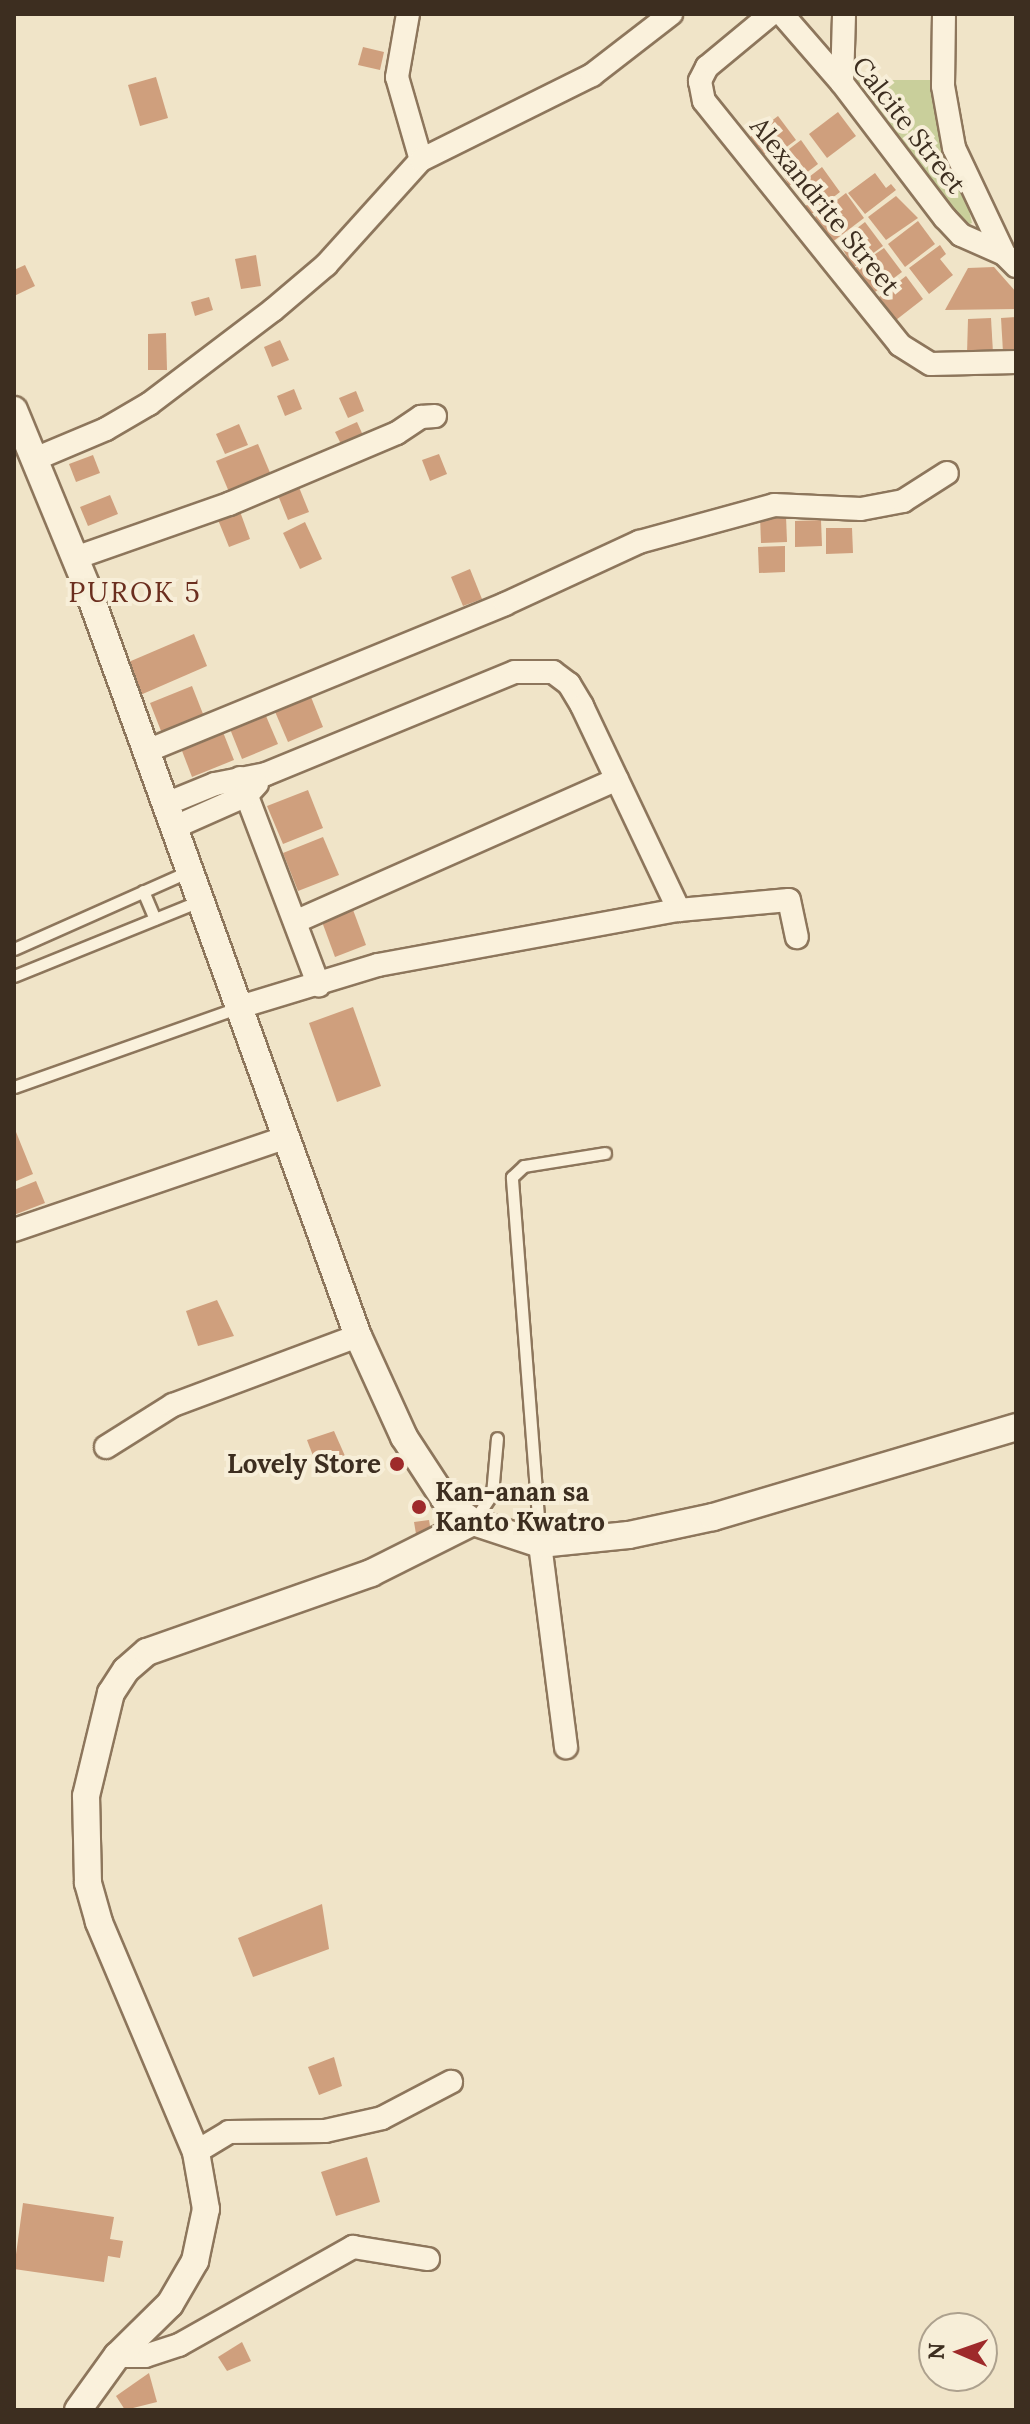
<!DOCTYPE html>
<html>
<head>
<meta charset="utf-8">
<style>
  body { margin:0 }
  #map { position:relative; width:1030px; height:2424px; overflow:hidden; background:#f0e4c8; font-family:Lora,serif }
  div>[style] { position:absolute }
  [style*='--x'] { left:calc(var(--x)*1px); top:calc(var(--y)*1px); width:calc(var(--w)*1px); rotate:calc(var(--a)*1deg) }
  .green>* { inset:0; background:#c9cf9b }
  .building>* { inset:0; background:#cf9f7d }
  .roads { filter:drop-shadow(2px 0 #8d765c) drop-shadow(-2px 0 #8d765c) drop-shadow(0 2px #8d765c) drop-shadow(0 -2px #8d765c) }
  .service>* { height:11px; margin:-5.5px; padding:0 5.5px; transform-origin:5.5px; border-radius:5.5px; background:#faf1dc }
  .minor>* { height:22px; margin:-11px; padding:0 11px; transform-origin:11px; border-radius:11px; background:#faf1dc }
  .tertiary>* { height:26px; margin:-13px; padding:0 13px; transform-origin:13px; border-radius:13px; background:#faf1dc }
  .dots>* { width:22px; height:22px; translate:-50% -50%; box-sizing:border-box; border:4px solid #f7eed8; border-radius:50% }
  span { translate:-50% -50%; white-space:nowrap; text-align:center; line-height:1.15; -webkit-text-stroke:8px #f7eed8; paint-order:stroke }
  .street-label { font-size:26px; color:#3d2e20 }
  .poi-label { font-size:26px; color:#3d2e20; font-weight:700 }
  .right { translate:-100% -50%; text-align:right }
  .left { translate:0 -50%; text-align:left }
  .neighbourhood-label { font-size:28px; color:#6b2e1e; letter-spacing:2px }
  .frame { position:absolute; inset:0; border:16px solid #3d2e20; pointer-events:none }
  .north { position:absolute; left:918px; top:2312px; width:80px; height:80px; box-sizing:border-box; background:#f7eed8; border:2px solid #ada18e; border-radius:50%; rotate:272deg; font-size:22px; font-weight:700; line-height:32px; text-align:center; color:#3d2e20 }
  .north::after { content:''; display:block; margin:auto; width:28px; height:36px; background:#9e2a2b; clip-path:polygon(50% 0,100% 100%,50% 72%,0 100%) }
</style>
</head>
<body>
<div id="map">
  <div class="green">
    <div style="clip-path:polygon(850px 80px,938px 80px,972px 223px,964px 226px)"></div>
  </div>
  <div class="building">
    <div style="clip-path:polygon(363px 47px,384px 52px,380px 70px,358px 65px)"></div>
    <div style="clip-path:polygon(156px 77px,168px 118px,140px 126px,128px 85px)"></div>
    <div style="clip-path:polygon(838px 112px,856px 136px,827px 158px,809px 134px)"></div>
    <div style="clip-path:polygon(778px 116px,796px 140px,773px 157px,769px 151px,764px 155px,750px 137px)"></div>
    <div style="clip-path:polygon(801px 140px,818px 164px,789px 186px,776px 159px)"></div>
    <div style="clip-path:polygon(822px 167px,840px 192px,809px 216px,803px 208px,808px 204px,796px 187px)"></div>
    <div style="clip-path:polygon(875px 173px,886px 188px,891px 184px,896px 190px,865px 214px,848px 193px)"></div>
    <div style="clip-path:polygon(846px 193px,864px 218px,831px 243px,815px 217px)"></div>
    <div style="clip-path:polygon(896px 196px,918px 218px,886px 240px,868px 217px)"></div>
    <div style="clip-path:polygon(918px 221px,935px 244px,905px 267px,888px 244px)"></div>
    <div style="clip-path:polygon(865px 222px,883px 246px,853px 268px,839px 242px)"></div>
    <div style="clip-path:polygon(940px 245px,946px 254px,940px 259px,953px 275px,929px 294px,909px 268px)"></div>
    <div style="clip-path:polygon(884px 248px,902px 272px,875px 292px,852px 270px)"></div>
    <div style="clip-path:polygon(256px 255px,261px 286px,241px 289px,235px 259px)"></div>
    <div style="clip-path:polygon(25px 265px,35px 286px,14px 296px,14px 270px)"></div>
    <div style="clip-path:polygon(994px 267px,1016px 292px,1016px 309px,945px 310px,968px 268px)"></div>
    <div style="clip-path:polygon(906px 276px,923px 299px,896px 320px,879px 297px)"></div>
    <div style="clip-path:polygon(209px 297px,213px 310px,195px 316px,191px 302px)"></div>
    <div style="clip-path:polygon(1016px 317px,1016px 351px,1003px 352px,1001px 318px)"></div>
    <div style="clip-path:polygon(991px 318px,993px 353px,967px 354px,968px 319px)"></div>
    <div style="clip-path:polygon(166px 333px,167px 370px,148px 370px,148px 334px)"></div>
    <div style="clip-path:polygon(280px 340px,289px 360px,272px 367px,264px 347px)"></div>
    <div style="clip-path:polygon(294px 389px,302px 409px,285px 416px,277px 396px)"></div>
    <div style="clip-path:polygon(356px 391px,364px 411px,348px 418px,339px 398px)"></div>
    <div style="clip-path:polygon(357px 422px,366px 442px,345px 452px,335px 432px)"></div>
    <div style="clip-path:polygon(239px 424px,248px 445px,225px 454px,216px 434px)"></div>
    <div style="clip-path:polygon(258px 444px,271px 475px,229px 492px,216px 461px)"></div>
    <div style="clip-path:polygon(439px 454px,447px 474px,430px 481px,422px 460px)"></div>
    <div style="clip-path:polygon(93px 455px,100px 473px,76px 482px,69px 464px)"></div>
    <div style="clip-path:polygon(296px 480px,309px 512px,288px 520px,275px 488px)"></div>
    <div style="clip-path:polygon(110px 495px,118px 514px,88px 526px,80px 507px)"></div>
    <div style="clip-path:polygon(238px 506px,250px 539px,229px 547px,216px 515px)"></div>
    <div style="clip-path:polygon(786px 516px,787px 542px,761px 543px,760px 517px)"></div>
    <div style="clip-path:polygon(821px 520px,822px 546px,795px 547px,795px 521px)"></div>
    <div style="clip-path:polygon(305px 522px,322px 559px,300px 569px,283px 533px)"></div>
    <div style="clip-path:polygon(826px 528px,852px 528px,853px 553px,826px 554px)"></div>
    <div style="clip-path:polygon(785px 546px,785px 572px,759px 573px,758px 547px)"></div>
    <div style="clip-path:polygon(470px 569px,482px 599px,463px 606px,451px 577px)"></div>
    <div style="clip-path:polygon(194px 634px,207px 666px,138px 696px,124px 664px)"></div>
    <div style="clip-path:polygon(192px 686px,205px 719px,163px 736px,150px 703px)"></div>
    <div style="clip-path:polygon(309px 692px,323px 727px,288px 742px,273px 707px)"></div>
    <div style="clip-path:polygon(263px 709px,278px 744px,242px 759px,228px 724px)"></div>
    <div style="clip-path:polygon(221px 727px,234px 760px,192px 777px,179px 743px)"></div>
    <div style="clip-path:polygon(308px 790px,323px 828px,283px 844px,267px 806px)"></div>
    <div style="clip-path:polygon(323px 837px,339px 875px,298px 891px,283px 853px)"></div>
    <div style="clip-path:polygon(352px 907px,366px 945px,335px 957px,321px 919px)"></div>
    <div style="clip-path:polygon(353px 1007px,381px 1086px,337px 1102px,309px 1023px)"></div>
    <div style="clip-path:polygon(14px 1127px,33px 1174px,14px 1182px)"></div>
    <div style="clip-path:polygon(36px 1181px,45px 1203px,14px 1215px,14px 1190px)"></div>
    <div style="clip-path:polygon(217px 1300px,234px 1336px,198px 1346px,186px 1311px)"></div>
    <div style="clip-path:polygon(334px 1431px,345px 1456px,318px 1469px,307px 1440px)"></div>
    <div style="clip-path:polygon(429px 1520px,431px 1532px,416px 1534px,414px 1522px)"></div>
    <div style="clip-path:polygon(322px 1904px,329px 1949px,253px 1977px,238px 1938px)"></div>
    <div style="clip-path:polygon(334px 2057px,342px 2086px,319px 2095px,308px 2067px)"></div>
    <div style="clip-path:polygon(367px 2157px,380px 2202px,336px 2216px,321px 2172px)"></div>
    <div style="clip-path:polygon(23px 2203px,114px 2217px,110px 2239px,123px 2241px,120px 2258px,108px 2256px,104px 2282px,14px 2269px)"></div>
    <div style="clip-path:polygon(242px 2342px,251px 2361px,227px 2371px,218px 2357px)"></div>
    <div style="clip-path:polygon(149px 2373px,157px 2402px,125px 2410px,116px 2396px)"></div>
  </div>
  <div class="roads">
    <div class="service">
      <div style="--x:143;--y:891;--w:30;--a:67"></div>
      <div style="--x:14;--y:949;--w:192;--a:-24"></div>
      <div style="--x:14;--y:976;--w:203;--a:-22"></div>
      <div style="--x:14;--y:1087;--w:240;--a:-19.5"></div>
      <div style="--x:473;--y:1522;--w:34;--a:-56"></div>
      <div style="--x:492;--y:1494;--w:56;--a:-84.9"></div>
      <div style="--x:540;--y:1543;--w:367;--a:-94.4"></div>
      <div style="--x:512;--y:1177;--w:16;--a:-43"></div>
      <div style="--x:524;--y:1166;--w:82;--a:-9.1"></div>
    </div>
    <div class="minor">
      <div style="--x:408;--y:14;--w:64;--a:99.9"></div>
      <div style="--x:397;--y:77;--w:86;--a:73.9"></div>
      <div style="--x:771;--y:14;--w:83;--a:140.4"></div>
      <div style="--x:707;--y:67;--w:16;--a:117"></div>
      <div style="--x:700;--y:81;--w:20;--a:79"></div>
      <div style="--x:704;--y:101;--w:313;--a:51.2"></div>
      <div style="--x:900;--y:345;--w:36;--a:32"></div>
      <div style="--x:931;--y:364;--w:85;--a:-1.3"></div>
      <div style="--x:782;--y:14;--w:91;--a:49"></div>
      <div style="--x:842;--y:83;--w:170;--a:52.7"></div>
      <div style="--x:945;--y:218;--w:23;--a:47"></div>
      <div style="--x:961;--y:235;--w:47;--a:23.8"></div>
      <div style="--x:944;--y:14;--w:72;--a:90.8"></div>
      <div style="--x:943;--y:86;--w:63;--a:79.9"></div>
      <div style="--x:954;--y:148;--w:117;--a:64.7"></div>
      <div style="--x:1004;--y:254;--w:17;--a:45"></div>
      <div style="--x:842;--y:83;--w:69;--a:-88.3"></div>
      <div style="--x:35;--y:459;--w:77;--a:-22.9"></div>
      <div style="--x:106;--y:429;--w:50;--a:-30.2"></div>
      <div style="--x:149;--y:404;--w:156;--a:-37.2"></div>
      <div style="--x:273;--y:310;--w:70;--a:-40.3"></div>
      <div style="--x:326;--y:265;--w:142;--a:-47.9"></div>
      <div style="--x:421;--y:160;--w:191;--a:-26.4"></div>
      <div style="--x:592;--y:75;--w:100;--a:-37.7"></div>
      <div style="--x:75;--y:558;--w:163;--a:-19.3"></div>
      <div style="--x:229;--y:504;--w:182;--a:-22.9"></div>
      <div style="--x:397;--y:433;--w:29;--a:-34"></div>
      <div style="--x:421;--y:417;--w:14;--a:-4"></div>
      <div style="--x:147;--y:751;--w:387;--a:-22.3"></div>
      <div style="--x:505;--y:604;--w:148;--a:-24.8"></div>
      <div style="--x:639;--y:542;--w:140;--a:-15.3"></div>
      <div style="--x:774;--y:505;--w:87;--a:2.6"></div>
      <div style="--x:861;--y:509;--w:43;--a:-10.8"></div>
      <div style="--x:903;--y:501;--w:52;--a:-32.5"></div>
      <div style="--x:240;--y:778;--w:222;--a:69.2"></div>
      <div style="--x:166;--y:804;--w:53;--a:-22.2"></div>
      <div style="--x:215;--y:784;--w:52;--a:-11.1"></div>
      <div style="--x:266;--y:774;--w:269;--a:-22.3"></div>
      <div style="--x:515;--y:672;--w:38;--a:0"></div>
      <div style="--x:553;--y:672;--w:20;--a:37"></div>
      <div style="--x:569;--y:684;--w:26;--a:59"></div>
      <div style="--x:582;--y:706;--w:226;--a:64.6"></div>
      <div style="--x:175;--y:827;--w:79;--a:-24"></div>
      <div style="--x:247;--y:795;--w:15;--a:-48"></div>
      <div style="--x:297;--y:921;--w:350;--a:-23.9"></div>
      <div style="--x:243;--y:1006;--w:141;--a:-16.9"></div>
      <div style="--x:378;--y:965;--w:306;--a:-10.4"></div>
      <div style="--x:679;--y:910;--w:110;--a:-5.2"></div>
      <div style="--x:789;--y:900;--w:38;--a:78"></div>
      <div style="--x:14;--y:1230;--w:288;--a:-18.8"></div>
      <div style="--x:106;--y:1447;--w:79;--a:-32.1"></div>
      <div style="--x:173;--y:1405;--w:197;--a:-20.5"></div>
      <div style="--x:540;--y:1544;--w:205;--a:82.7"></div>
      <div style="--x:196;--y:2152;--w:39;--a:-31"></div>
      <div style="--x:229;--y:2132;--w:96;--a:-0.6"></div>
      <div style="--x:325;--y:2131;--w:58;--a:-12.8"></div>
      <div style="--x:382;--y:2118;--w:78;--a:-27.6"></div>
      <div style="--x:117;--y:2356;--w:28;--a:0"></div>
      <div style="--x:145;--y:2356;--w:36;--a:-18"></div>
      <div style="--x:179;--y:2345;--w:200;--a:-29.4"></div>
      <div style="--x:353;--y:2247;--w:76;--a:9.1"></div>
    </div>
    <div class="tertiary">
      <div style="--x:14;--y:410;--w:191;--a:67.6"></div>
      <div style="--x:87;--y:587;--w:797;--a:70.11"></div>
      <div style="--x:358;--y:1336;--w:111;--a:65.5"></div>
      <div style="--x:404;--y:1437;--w:79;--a:56.9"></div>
      <div style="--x:447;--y:1503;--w:32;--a:36"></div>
      <div style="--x:473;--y:1522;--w:71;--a:18.2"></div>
      <div style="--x:540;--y:1544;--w:89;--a:-5.8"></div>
      <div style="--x:629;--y:1535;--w:86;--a:-12.1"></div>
      <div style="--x:713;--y:1517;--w:316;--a:-16.5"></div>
      <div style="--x:78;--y:2410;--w:67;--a:-54.2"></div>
      <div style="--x:117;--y:2356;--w:74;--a:-44.5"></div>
      <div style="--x:170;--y:2304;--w:50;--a:-59.8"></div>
      <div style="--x:195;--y:2261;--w:53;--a:-78.1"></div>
      <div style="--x:206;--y:2209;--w:58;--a:-100"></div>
      <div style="--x:196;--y:2152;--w:250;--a:-112.9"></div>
      <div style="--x:99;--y:1922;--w:41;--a:-105.8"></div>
      <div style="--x:88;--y:1883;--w:87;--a:-91.3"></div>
      <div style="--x:86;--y:1796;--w:106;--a:-76.4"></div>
      <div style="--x:111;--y:1693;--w:27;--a:-57"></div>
      <div style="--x:126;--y:1670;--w:28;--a:-41"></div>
      <div style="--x:147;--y:1652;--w:238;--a:-19.4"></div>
      <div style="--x:371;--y:1573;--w:114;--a:-26.6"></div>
    </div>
  </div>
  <div class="dots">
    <div style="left:397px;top:1464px;background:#9e2a2b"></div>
    <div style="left:419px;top:1507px;background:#9e2a2b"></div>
  </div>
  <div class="street-label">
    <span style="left:909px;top:125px;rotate:52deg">Calcite Street</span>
    <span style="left:825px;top:206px;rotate:51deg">Alexandrite Street</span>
  </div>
  <div class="poi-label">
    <span class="right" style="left:381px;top:1464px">Lovely Store</span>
    <span class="left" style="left:435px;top:1507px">Kan-anan sa<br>Kanto Kwatro</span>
  </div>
  <div class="neighbourhood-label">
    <span style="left:135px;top:592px">PUROK 5</span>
  </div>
  <div class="frame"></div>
  <div class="north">N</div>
</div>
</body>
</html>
